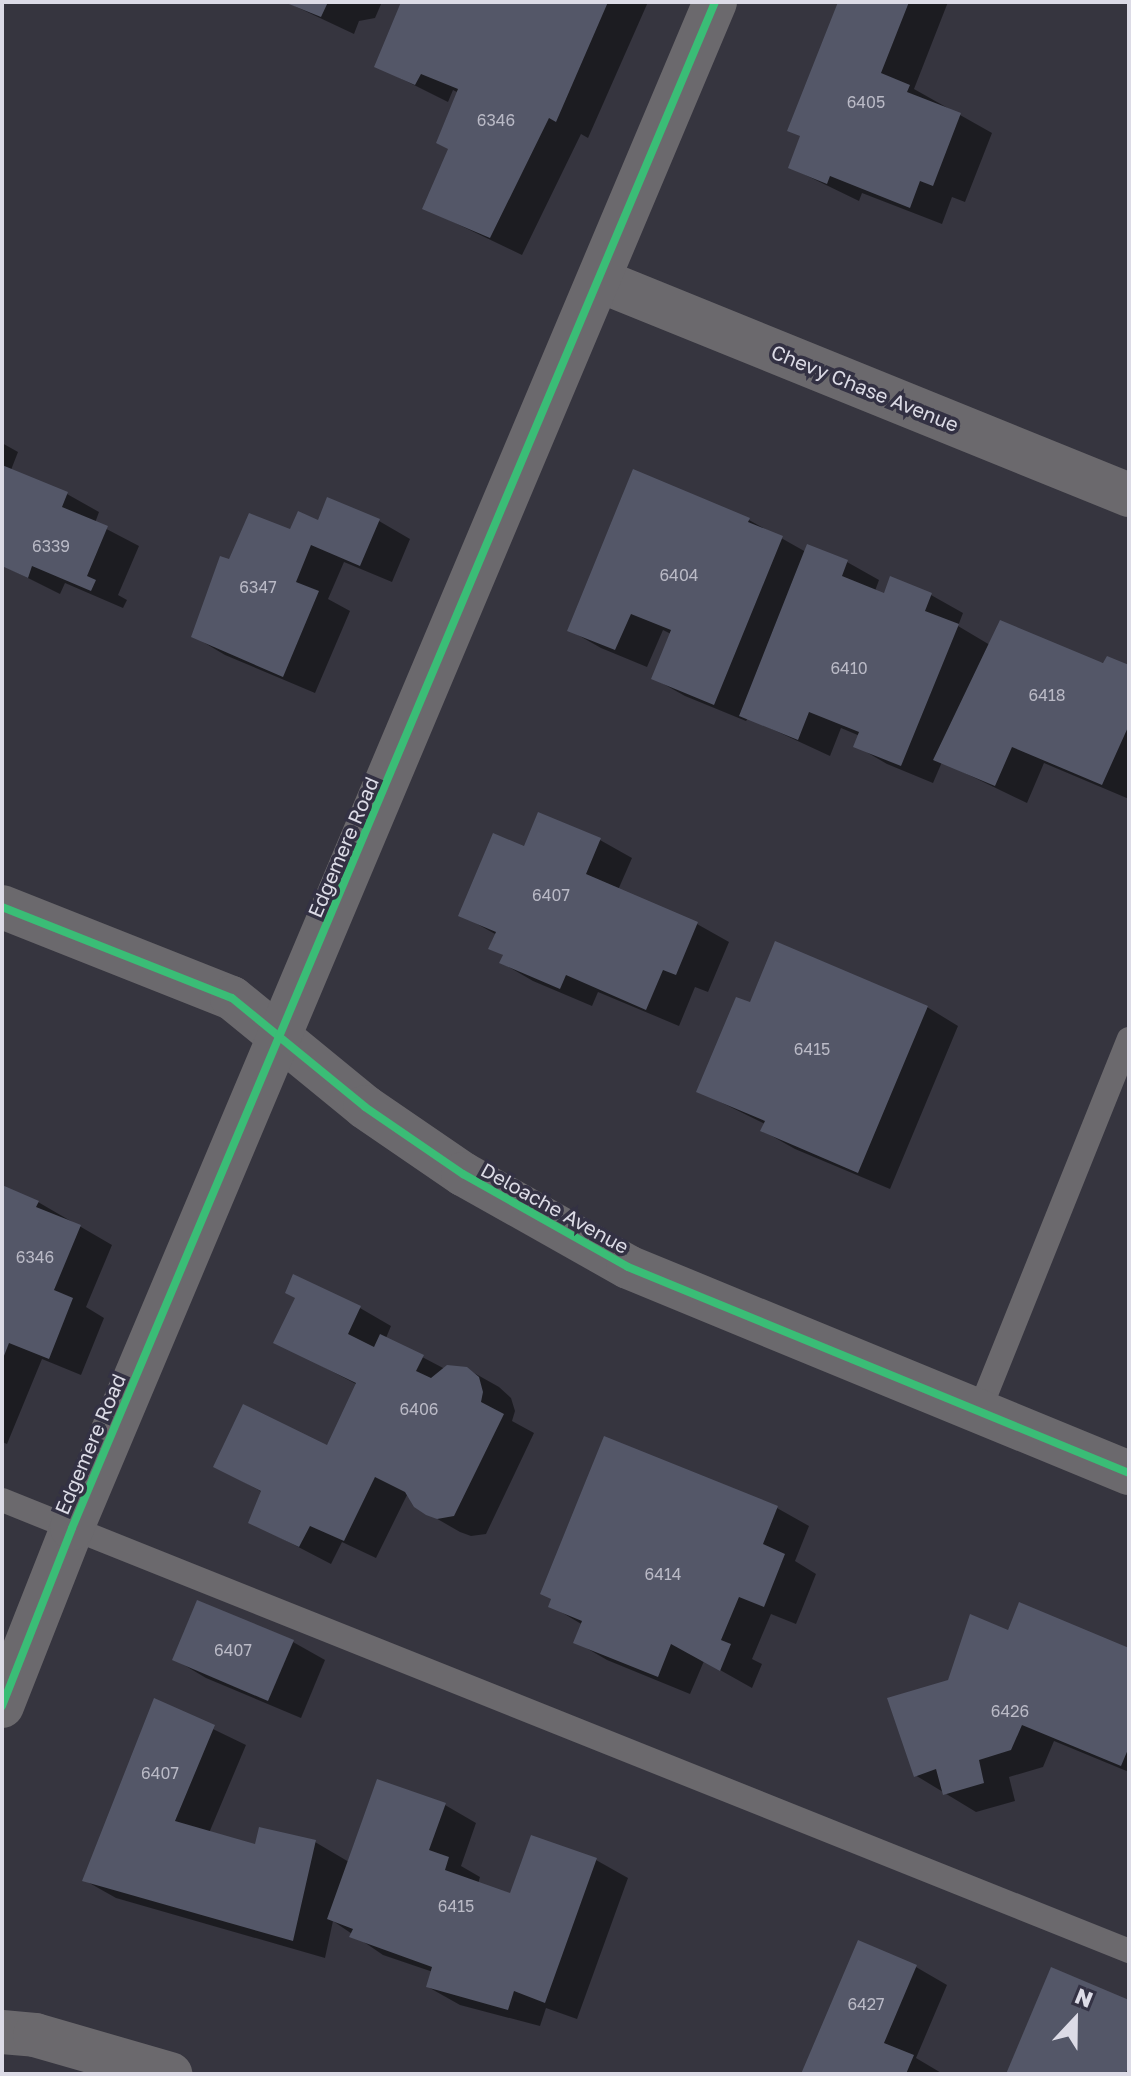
<!DOCTYPE html>
<html>
<head>
<meta charset="utf-8">
<style>
  body { margin:0 }
  #map { position:relative; width:1131px; height:2076px; overflow:hidden; background:#36353f; font-family:"Golos Text",sans-serif }
  div>[style] { position:absolute }
  [style*='--x'] { left:calc(var(--x)*1px); top:calc(var(--y)*1px); width:calc(var(--w)*1px); rotate:calc(var(--a)*1deg) }
  .shadow>* { inset:0; background:#0007 }
  .building>* { inset:0; background:#545768 }
  .service>* { height:24px; margin:-12px; padding:0 12px; transform-origin:12px; border-radius:12px; background:#6b696d }
  .minor>* { height:44px; margin:-22px; padding:0 22px; transform-origin:22px; border-radius:22px; background:#6b696d }
  .tertiary>* { height:44px; margin:-22px; padding:0 22px; transform-origin:22px; border-radius:22px; background:#6b696d }
  .cycleway>* { height:8px; margin:-4px; padding:0 4px; transform-origin:4px; border-radius:4px; background:#3abd76 }
  span { translate:-50% -50%; white-space:nowrap; text-align:center; line-height:1.15; -webkit-text-stroke:7px #333143; paint-order:stroke }
  .number-label { font-size:16px; color:#babac6 }
  .number-label span { -webkit-text-stroke-width:0 }
  .street-label { font-size:20px; color:#dcdbe6 }
  .frame { position:absolute; inset:0; border:4px solid #dcdbe6; pointer-events:none }
  .north { position:absolute; left:1035px; top:1980px; width:80px; height:80px; -webkit-text-stroke:6px #333143; paint-order:stroke; rotate:22deg; font-size:22px; font-weight:700; line-height:32px; text-align:center; color:#dcdbe6 }
  .north::after { content:''; display:block; margin:auto; width:28px; height:36px; background:#dcdbe6; clip-path:polygon(50% 0,100% 100%,50% 72%,0 100%) }
</style>
</head>
<body>
<div id="map">
  <div class="shadow">
    <div style="clip-path:polygon(286px 2px,382px 2px,375px 18px,359px 21px,354px 34px)"></div>
    <div style="clip-path:polygon(404px 2px,648px 2px,588px 138px,581px 134px,522px 255px,424px 208px,450px 149px,459px 93px,453px 90px,448px 102px,376px 66px)"></div>
    <div style="clip-path:polygon(840px 2px,948px 2px,914px 89px,992px 133px,965px 202px,952px 197px,942px 224px,862px 193px,859px 201px,791px 168px)"></div>
    <div style="clip-path:polygon(2px 443px,18px 452px,11px 470px,67px 494px,99px 512px,95px 523px,139px 546px,118px 595px,127px 600px,123px 608px,65px 583px,60px 594px,2px 565px)"></div>
    <div style="clip-path:polygon(749px 520px,806px 552px,809px 547px,847px 562px,879px 580px,875px 591px,885px 596px,931px 595px,963px 613px,958px 626px,990px 645px,1129px 667px,1129px 799px,1044px 763px,1027px 803px,942px 762px,933px 783px,887px 764px,856px 746px,860px 736px,841px 728px,830px 756px,748px 718px,746px 721px,685px 696px,653px 678px,671px 634px,663px 630px,647px 667px,601px 648px,569px 630px)"></div>
    <div style="clip-path:polygon(379px 521px,410px 539px,392px 582px,344px 562px,328px 599px,350px 611px,315px 693px,225px 655px,193px 636px,230px 562px,291px 532px,319px 523px)"></div>
    <div style="clip-path:polygon(600px 840px,632px 858px,618px 890px,697px 924px,729px 942px,708px 992px,695px 987px,679px 1026px,598px 992px,592px 1006px,533px 981px,502px 963px,505px 956px,491px 948px,497px 935px,461px 915px,525px 848px)"></div>
    <div style="clip-path:polygon(927px 1007px,958px 1026px,890px 1189px,795px 1149px,763px 1131px,765px 1124px,698px 1091px)"></div>
    <div style="clip-path:polygon(2px 1187px,38px 1202px,112px 1245px,86px 1307px,104px 1318px,81px 1375px,42px 1359px,7px 1444px,2px 1442px)"></div>
    <div style="clip-path:polygon(360px 1308px,391px 1326px,386px 1338px,445px 1369px,467px 1369px,499px 1387px,511px 1398px,515px 1411px,512px 1421px,534px 1433px,486px 1534px,471px 1536px,460px 1532px,427px 1513px,408px 1493px,376px 1558px,342px 1542px,331px 1564px,250px 1522px,262px 1492px,215px 1466px,328px 1448px,358px 1385px,276px 1342px)"></div>
    <div style="clip-path:polygon(605px 1439px,777px 1508px,809px 1526px,795px 1561px,816px 1574px,796px 1624px,771px 1614px,752px 1659px,762px 1664px,752px 1688px,704px 1661px,690px 1694px,607px 1660px,576px 1642px,583px 1625px,551px 1606px)"></div>
    <div style="clip-path:polygon(1009px 1633px,1129px 1650px,1129px 1772px,1054px 1741px,1043px 1767px,1009px 1777px,1015px 1801px,976px 1812px,915px 1775px,949px 1681px)"></div>
    <div style="clip-path:polygon(293px 1642px,325px 1660px,301px 1718px,206px 1678px,174px 1659px)"></div>
    <div style="clip-path:polygon(155px 1701px,246px 1745px,209px 1833px,256px 1846px,315px 1842px,349px 1862px,445px 1805px,476px 1823px,461px 1866px,480px 1877px,478px 1884px,511px 1896px,596px 1860px,628px 1878px,577px 2019px,546px 2008px,540px 2026px,460px 2005px,428px 1987px,433px 1972px,383px 1955px,333px 1921px,325px 1958px,116px 1898px,84px 1880px)"></div>
    <div style="clip-path:polygon(916px 1967px,947px 1985px,916px 2058px,943px 2074px,803px 2074px)"></div>
  </div>
  <div class="building">
    <div style="clip-path:polygon(284px 2px,328px 2px,321px 17px)"></div>
    <div style="clip-path:polygon(401px 2px,608px 2px,556px 122px,549px 118px,490px 238px,422px 209px,448px 149px,436px 143px,458px 89px,421px 74px,415px 85px,374px 67px)"></div>
    <div style="clip-path:polygon(838px 2px,909px 2px,881px 73px,910px 85px,907px 92px,961px 113px,933px 186px,920px 181px,910px 208px,830px 176px,827px 184px,788px 168px,800px 136px,787px 131px)"></div>
    <div style="clip-path:polygon(2px 465px,68px 492px,62px 507px,108px 526px,87px 576px,96px 580px,91px 591px,32px 566px,28px 578px,2px 566px)"></div>
    <div style="clip-path:polygon(633px 469px,750px 518px,748px 522px,783px 536px,714px 705px,651px 679px,671px 630px,631px 614px,615px 650px,567px 631px)"></div>
    <div style="clip-path:polygon(327px 497px,380px 519px,360px 566px,311px 545px,296px 582px,319px 591px,283px 677px,191px 637px,220px 556px,229px 559px,249px 513px,290px 529px,298px 511px,318px 520px)"></div>
    <div style="clip-path:polygon(807px 544px,848px 560px,842px 576px,884px 593px,890px 576px,932px 593px,925px 611px,959px 624px,901px 766px,853px 747px,859px 732px,809px 712px,798px 740px,739px 716px)"></div>
    <div style="clip-path:polygon(1000px 620px,1103px 663px,1107px 656px,1129px 665px,1129px 725px,1102px 785px,1012px 747px,995px 786px,933px 760px)"></div>
    <div style="clip-path:polygon(538px 812px,601px 838px,586px 874px,698px 922px,676px 975px,663px 970px,646px 1010px,566px 975px,560px 989px,499px 963px,503px 955px,488px 949px,496px 932px,458px 916px,493px 833px,524px 846px)"></div>
    <div style="clip-path:polygon(775px 941px,928px 1006px,858px 1173px,760px 1131px,765px 1121px,696px 1092px,736px 997px,750px 1002px)"></div>
    <div style="clip-path:polygon(2px 1185px,39px 1201px,36px 1207px,81px 1225px,54px 1290px,73px 1298px,49px 1359px,9px 1343px,2px 1361px)"></div>
    <div style="clip-path:polygon(293px 1274px,361px 1306px,348px 1334px,374px 1347px,380px 1334px,424px 1355px,416px 1371px,431px 1378px,447px 1365px,467px 1367px,479px 1377px,483px 1392px,481px 1402px,504px 1414px,454px 1516px,437px 1519px,426px 1515px,414px 1507px,405px 1492px,375px 1477px,344px 1541px,310px 1526px,299px 1547px,248px 1523px,261px 1491px,213px 1467px,243px 1404px,327px 1445px,356px 1383px,273px 1343px,295px 1298px,285px 1293px)"></div>
    <div style="clip-path:polygon(604px 1436px,778px 1506px,763px 1544px,785px 1554px,764px 1607px,739px 1597px,721px 1640px,731px 1644px,720px 1671px,671px 1644px,658px 1677px,573px 1643px,582px 1621px,548px 1607px,551px 1599px,540px 1594px)"></div>
    <div style="clip-path:polygon(197px 1600px,294px 1640px,268px 1701px,172px 1660px)"></div>
    <div style="clip-path:polygon(1019px 1602px,1129px 1648px,1129px 1747px,1121px 1766px,1022px 1725px,1011px 1750px,979px 1760px,984px 1783px,943px 1795px,936px 1769px,914px 1777px,887px 1698px,948px 1680px,970px 1614px,1008px 1630px)"></div>
    <div style="clip-path:polygon(154px 1698px,215px 1725px,175px 1821px,255px 1844px,259px 1827px,316px 1840px,293px 1941px,82px 1881px)"></div>
    <div style="clip-path:polygon(377px 1779px,446px 1803px,429px 1850px,449px 1857px,445px 1870px,510px 1893px,531px 1835px,597px 1858px,545px 2003px,514px 1991px,508px 2010px,426px 1987px,432px 1967px,349px 1937px,353px 1929px,327px 1919px)"></div>
    <div style="clip-path:polygon(858px 1940px,917px 1965px,884px 2043px,914px 2055px,906px 2074px,801px 2074px)"></div>
    <div style="clip-path:polygon(1051px 1967px,1129px 2000px,1129px 2068px,1124px 2074px,1006px 2074px)"></div>
  </div>
  <div class="service">
    <div style="--x:978;--y:1414;--w:404;--a:-68.1"></div>
    <div style="--x:2;--y:1500;--w:1214;--a:21.81"></div>
  </div>
  <div class="minor">
    <div style="--x:601;--y:281;--w:570;--a:22.06"></div>
    <div style="--x:2;--y:907;--w:247;--a:21.6"></div>
    <div style="--x:232;--y:998;--w:172;--a:39.3"></div>
    <div style="--x:365;--y:1107;--w:119;--a:34.4"></div>
    <div style="--x:463;--y:1174;--w:189;--a:29.4"></div>
    <div style="--x:628;--y:1267;--w:542;--a:22.35"></div>
    <div style="--x:2;--y:2032;--w:33;--a:5"></div>
    <div style="--x:35;--y:2035;--w:141;--a:16.1"></div>
  </div>
  <div class="tertiary">
    <div style="--x:2;--y:1706;--w:191;--a:-68.5"></div>
    <div style="--x:72;--y:1528;--w:1656;--a:-67.15"></div>
  </div>
  <div class="cycleway">
    <div style="--x:2;--y:907;--w:247;--a:21.6"></div>
    <div style="--x:232;--y:998;--w:172;--a:39.3"></div>
    <div style="--x:365;--y:1107;--w:119;--a:34.4"></div>
    <div style="--x:463;--y:1174;--w:189;--a:29.4"></div>
    <div style="--x:628;--y:1267;--w:542;--a:22.35"></div>
    <div style="--x:2;--y:1706;--w:191;--a:-68.5"></div>
    <div style="--x:72;--y:1528;--w:1656;--a:-67.15"></div>
  </div>
  <div class="number-label">
    <span style="left:866px;top:102px">6405</span>
    <span style="left:496px;top:120px">6346</span>
    <span style="left:51px;top:546px">6339</span>
    <span style="left:679px;top:575px">6404</span>
    <span style="left:258px;top:587px">6347</span>
    <span style="left:849px;top:668px">6410</span>
    <span style="left:1047px;top:695px">6418</span>
    <span style="left:551px;top:895px">6407</span>
    <span style="left:812px;top:1049px">6415</span>
    <span style="left:35px;top:1257px">6346</span>
    <span style="left:419px;top:1409px">6406</span>
    <span style="left:663px;top:1574px">6414</span>
    <span style="left:233px;top:1650px">6407</span>
    <span style="left:1010px;top:1711px">6426</span>
    <span style="left:160px;top:1773px">6407</span>
    <span style="left:456px;top:1906px">6415</span>
    <span style="left:866px;top:2004px">6427</span>
  </div>
  <div class="street-label">
    <span style="left:865px;top:388px;rotate:22deg">Chevy Chase Avenue</span>
    <span style="left:343px;top:847px;rotate:-67deg">Edgemere Road</span>
    <span style="left:555px;top:1208px;rotate:29deg">Deloache Avenue</span>
    <span style="left:90px;top:1444px;rotate:-67deg">Edgemere Road</span>
  </div>
  <div class="frame"></div>
  <div class="north">N</div>
</div>
</body>
</html>
